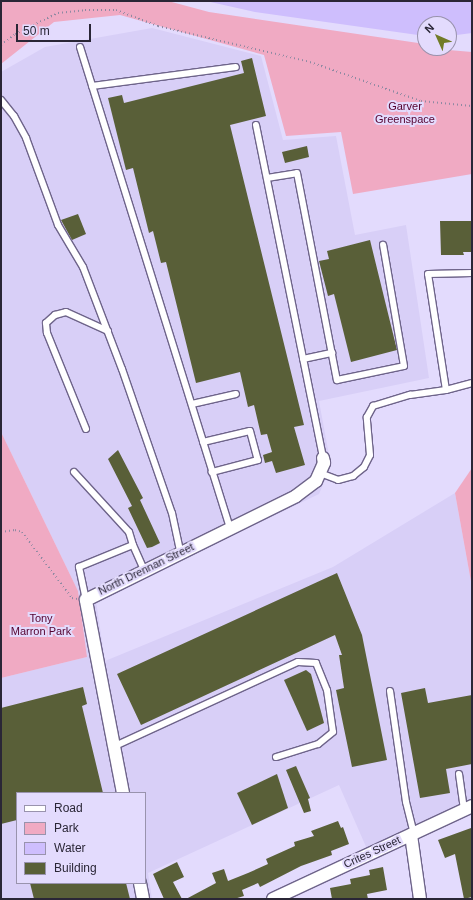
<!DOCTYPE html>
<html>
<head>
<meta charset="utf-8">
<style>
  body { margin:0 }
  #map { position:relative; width:473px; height:900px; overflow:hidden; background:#e3dbfd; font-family:Helvetica,sans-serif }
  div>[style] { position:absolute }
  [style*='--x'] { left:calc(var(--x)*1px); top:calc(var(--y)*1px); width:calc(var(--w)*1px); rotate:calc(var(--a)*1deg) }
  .built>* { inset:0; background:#d8cff7 }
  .green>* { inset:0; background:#f0aac3 }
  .water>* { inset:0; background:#cebefd }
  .building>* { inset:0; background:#595f38 }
  .path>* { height:2px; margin-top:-1px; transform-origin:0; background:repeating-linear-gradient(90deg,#8f89a2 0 1px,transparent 0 4px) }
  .roads { filter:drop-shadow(1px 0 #6e648a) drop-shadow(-1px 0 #6e648a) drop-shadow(0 1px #6e648a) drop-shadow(0 -1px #6e648a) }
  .lane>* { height:6px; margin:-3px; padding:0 3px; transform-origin:3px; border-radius:3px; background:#fff }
  .street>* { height:12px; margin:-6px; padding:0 6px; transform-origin:6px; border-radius:6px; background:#fff }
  span { translate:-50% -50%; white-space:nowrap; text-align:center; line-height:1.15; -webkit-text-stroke:4px #e3dbfd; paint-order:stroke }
  .park-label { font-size:11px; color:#55022f }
  .street-label { font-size:11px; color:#2a2636 }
  .frame { position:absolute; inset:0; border:2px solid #2a2636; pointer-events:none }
  .legend { position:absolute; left:16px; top:792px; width:130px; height:92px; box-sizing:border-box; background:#e3dbfd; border:1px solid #9993ad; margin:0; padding:5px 7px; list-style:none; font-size:12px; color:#2a2636 }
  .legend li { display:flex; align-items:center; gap:8px; height:20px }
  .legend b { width:20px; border:1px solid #9993ad }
  .north { position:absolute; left:417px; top:16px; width:40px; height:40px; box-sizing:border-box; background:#e3dbfd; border:1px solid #9993ad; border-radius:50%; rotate:315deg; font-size:11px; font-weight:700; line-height:16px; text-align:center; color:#2a2636 }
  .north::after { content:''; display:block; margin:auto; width:14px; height:18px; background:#717b27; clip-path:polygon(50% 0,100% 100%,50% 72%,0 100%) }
  .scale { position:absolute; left:16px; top:24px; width:75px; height:18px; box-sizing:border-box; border:2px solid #2a2636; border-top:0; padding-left:5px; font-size:12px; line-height:14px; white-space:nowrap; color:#2a2636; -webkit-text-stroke:3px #e3dbfd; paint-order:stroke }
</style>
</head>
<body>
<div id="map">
  <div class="built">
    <div style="clip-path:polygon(evenodd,152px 28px,261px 56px,283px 140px,336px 136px,355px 235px,406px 225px,429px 378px,319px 401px,331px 466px,319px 494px,96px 601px,105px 661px,333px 567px,455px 493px,472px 587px,472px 799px,367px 849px,339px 785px,148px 873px,152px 899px,1px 899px,1px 678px,87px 657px,78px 591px,1px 432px,1px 72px,45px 47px,152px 28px,17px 793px,145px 793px,145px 883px,17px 883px,17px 793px)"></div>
  </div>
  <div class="green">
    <div style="clip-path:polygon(1px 1px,168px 1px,209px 12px,425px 44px,425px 48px,472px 52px,472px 174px,353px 194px,341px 132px,286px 136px,264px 55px,120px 15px,54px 22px,1px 64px)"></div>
    <div style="clip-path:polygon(1px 432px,78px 591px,87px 657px,1px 678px)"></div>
    <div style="clip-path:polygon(472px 468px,472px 587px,455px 493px)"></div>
  </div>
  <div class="water">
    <div style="clip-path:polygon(206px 1px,472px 1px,472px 33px,449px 36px,449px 24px,425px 24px,425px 36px,255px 12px)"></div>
  </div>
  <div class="building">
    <div style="clip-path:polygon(252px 58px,266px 116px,230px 125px,304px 425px,294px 427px,305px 465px,276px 473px,272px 461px,265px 463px,263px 455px,272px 452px,267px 434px,261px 435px,254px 405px,248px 407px,240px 372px,196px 383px,166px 262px,161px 263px,153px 231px,149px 233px,133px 168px,126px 170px,108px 98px,122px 95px,124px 103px,244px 73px,241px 61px)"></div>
    <div style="clip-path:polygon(307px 146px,309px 157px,285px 163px,282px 152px)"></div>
    <div style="clip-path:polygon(78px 214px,86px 234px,72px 240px,61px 220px)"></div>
    <div style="clip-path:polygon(440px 221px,472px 221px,472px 252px,463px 252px,464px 255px,441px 255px)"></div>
    <div style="clip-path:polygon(370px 240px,397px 350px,351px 362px,334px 294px,328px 296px,319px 261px,329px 259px,327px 251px)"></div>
    <div style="clip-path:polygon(118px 450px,143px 498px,140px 500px,160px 543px,152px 547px,147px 548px,128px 508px,132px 506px,108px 459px)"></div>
    <div style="clip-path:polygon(337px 573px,362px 635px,387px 760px,352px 767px,336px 690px,344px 688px,339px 655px,342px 655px,335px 635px,141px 725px,117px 674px)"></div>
    <div style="clip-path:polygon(306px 670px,311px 674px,324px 723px,307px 731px,284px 680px)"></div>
    <div style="clip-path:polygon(83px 687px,87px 704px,82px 706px,103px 793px,17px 793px,17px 820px,1px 824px,1px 708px)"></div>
    <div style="clip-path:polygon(425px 688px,428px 703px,472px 695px,472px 764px,446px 769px,450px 793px,420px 798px,401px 693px)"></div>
    <div style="clip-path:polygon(296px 766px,310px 798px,308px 799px,311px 811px,304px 813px,286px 770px)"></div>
    <div style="clip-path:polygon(277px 774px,288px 808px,252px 825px,237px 793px)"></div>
    <div style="clip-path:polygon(338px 821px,341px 828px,343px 827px,349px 844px,331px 851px,332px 855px,301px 866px,260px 887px,258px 883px,242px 890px,244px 896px,234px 899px,186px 899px,216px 883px,212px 873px,224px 869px,228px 881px,248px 873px,268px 864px,266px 859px,295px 846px,294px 842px,314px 836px,311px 831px)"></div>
    <div style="clip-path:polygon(471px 828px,472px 897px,464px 899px,455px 854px,445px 858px,438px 840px)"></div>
    <div style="clip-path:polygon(177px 862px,184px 877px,173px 882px,182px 899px,164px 899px,153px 874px)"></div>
    <div style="clip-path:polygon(383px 867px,387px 890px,367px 894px,368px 899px,332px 899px,330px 888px,351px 884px,350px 879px,370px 875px,369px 870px)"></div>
    <div style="clip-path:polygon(30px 883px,126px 883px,130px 899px,34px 899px)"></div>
  </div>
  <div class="path">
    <div style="--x:1;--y:45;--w:18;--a:-38"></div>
    <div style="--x:15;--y:34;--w:48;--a:-26"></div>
    <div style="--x:58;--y:13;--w:27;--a:-6"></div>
    <div style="--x:85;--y:10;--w:31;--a:0"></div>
    <div style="--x:116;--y:10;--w:45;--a:20.9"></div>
    <div style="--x:158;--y:26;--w:156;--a:13.3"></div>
    <div style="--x:310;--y:62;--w:118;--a:19.4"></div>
    <div style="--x:421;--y:101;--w:51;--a:5.6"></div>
    <div style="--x:1;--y:532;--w:14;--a:-8"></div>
    <div style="--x:15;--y:530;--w:7;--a:16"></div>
    <div style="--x:22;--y:532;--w:83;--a:52.9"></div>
    <div style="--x:72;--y:598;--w:5;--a:11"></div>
  </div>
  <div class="roads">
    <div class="lane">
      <div style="--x:80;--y:47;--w:504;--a:72.68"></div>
      <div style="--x:92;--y:86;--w:145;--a:-7.5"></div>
      <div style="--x:1;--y:100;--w:21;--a:51"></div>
      <div style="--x:14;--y:116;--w:25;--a:61"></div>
      <div style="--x:26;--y:138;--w:93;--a:69.8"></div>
      <div style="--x:58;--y:225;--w:49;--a:59.2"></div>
      <div style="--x:83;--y:267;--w:109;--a:69.1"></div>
      <div style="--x:122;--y:369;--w:152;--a:70.9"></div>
      <div style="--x:172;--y:513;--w:40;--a:78"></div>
      <div style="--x:256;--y:125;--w:340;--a:78.6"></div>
      <div style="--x:267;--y:178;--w:30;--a:-9"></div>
      <div style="--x:297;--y:173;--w:211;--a:79.1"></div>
      <div style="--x:337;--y:380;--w:68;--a:-11.8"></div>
      <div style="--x:404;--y:366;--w:123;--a:-99.8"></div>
      <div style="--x:303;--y:359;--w:30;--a:-12"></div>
      <div style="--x:446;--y:390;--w:117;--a:-98.8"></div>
      <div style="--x:428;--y:274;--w:44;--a:-1.3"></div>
      <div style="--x:192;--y:404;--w:45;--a:-12.8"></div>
      <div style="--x:86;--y:429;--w:104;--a:-112.1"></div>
      <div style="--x:47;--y:333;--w:10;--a:-96"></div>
      <div style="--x:46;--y:323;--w:12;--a:-42"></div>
      <div style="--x:55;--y:315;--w:11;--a:-15"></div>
      <div style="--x:66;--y:312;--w:46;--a:24.3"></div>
      <div style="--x:203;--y:442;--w:48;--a:-13.2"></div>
      <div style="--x:250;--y:431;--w:30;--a:75"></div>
      <div style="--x:258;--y:460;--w:48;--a:165.4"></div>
      <div style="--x:74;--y:472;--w:81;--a:47.5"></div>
      <div style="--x:129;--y:532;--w:14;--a:73"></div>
      <div style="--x:320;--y:473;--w:19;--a:21"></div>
      <div style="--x:338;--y:480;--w:16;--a:-15"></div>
      <div style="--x:353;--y:476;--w:14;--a:-39"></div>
      <div style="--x:364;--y:467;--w:13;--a:-63"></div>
      <div style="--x:370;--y:455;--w:38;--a:-95"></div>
      <div style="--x:367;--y:417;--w:13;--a:-61"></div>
      <div style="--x:373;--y:406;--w:39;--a:-17"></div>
      <div style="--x:410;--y:395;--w:36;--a:-8"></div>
      <div style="--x:446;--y:390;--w:27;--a:-15"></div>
      <div style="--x:86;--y:600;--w:34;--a:-102"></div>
      <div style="--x:79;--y:567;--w:58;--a:-22.2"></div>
      <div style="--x:133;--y:545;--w:27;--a:66"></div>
      <div style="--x:390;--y:691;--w:112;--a:81.8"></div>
      <div style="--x:406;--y:802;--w:32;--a:76"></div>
      <div style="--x:115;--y:746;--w:201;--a:-24.7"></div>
      <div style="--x:298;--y:662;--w:18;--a:3"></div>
      <div style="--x:316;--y:663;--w:29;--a:68"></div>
      <div style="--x:327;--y:690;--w:42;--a:81.9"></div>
      <div style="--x:333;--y:732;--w:19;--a:141"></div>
      <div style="--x:318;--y:744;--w:44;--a:162.8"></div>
      <div style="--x:459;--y:774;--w:36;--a:82"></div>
    </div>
    <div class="street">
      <div style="--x:123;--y:793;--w:197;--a:-100.9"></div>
      <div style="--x:86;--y:600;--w:234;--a:-26.3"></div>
      <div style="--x:296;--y:496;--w:25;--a:-37"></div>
      <div style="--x:316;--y:481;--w:20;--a:-66"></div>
      <div style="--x:324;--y:463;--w:5;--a:-101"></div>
      <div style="--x:411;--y:835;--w:65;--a:82"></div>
      <div style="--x:140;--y:883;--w:16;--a:79"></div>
      <div style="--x:273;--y:899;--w:220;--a:-25"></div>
    </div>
  </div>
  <div class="park-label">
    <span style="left:405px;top:113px">Garver<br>Greenspace</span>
    <span style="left:41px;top:625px">Tony<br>Marron Park</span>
  </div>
  <div class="street-label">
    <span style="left:146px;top:569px;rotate:-26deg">North Drennan Street</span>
    <span style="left:372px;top:852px;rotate:-25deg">Crites Street</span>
  </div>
  <div class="frame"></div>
  <ul class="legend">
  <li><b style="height:5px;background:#fff"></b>Road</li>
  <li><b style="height:11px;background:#f0aac3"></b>Park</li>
  <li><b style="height:11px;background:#cebefd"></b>Water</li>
  <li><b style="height:11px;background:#595f38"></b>Building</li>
  </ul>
  <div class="north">N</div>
  <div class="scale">50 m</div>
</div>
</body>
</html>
